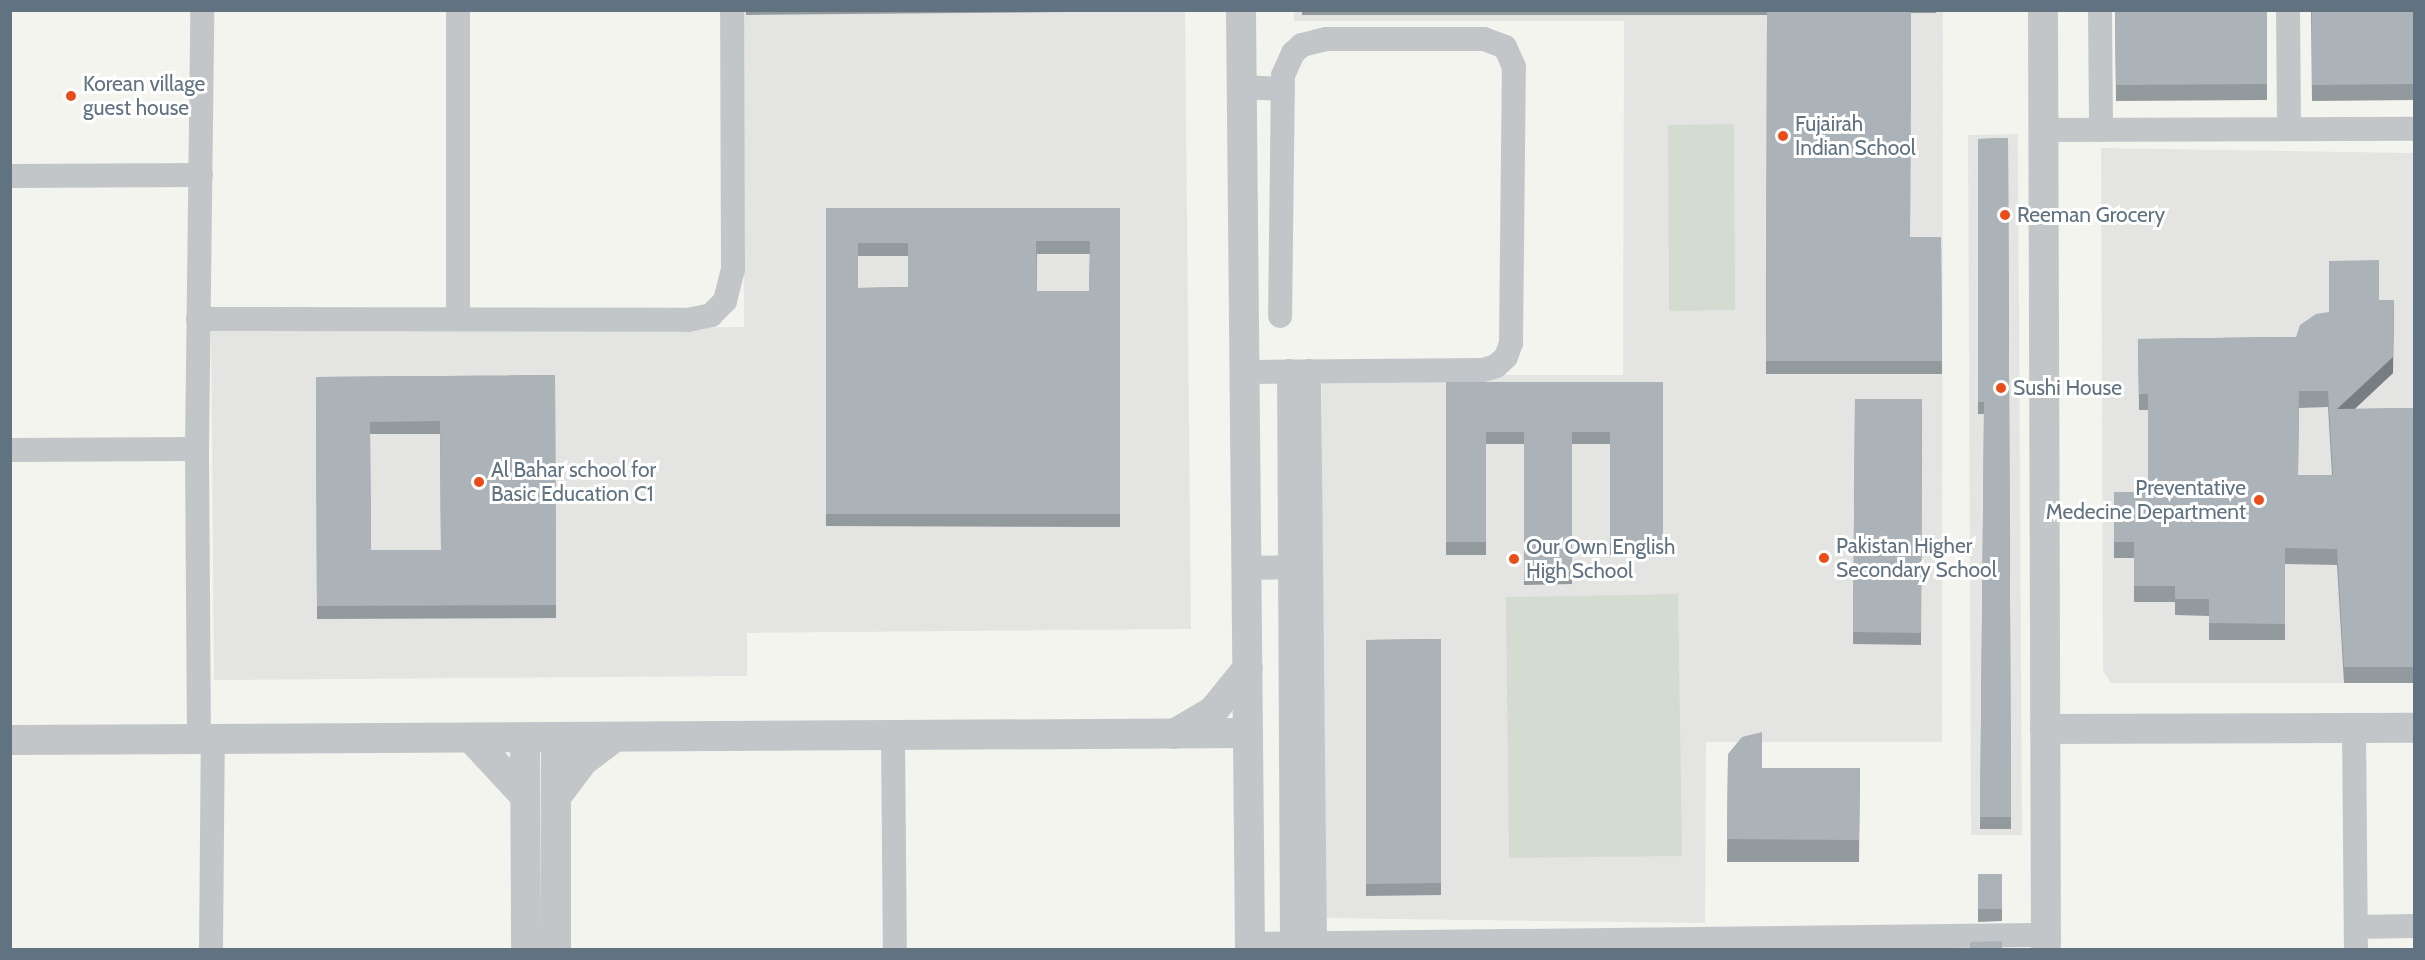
<!DOCTYPE html>
<html>
<head>
<meta charset="utf-8">
<style>
  body { margin:0 }
  #map { position:relative; width:2425px; height:960px; overflow:hidden; background:#f4f4ef; font-family:Cabin,sans-serif }
  div>[style] { position:absolute }
  [style*='--x'] { left:calc(var(--x)*1px); top:calc(var(--y)*1px); width:calc(var(--w)*1px); rotate:calc(var(--a)*1deg) }
  .built>* { inset:0; background:#e4e5e3 }
  .green>* { inset:0; background:#d4dbd0 }
  .minor>* { height:24px; margin:-12px; padding:0 12px; transform-origin:12px; border-radius:12px; background:#c3c6c9 }
  .tertiary>* { height:30px; margin:-15px; padding:0 15px; transform-origin:15px; border-radius:15px; background:#c3c6c9 }
  .wall>* { inset:0; background:#939a9e }
  .shaded-wall>* { inset:0; background:#787d81 }
  .building>* { inset:0; background:#abb3b8 }
  .dots>* { width:16px; height:16px; translate:-50% -50%; box-sizing:border-box; border:3px solid #fff; border-radius:50% }
  span { translate:-50% -50%; white-space:nowrap; text-align:center; line-height:1.15; -webkit-text-stroke:6px #fff; paint-order:stroke }
  .poi-label { font-size:21px; color:#617381 }
  .left { translate:0 -50%; text-align:left }
  .right { translate:-100% -50%; text-align:right }
  .frame { position:absolute; inset:0; border:12px solid #617381; pointer-events:none }
</style>
</head>
<body>
<div id="map">
  <div class="built">
    <div style="clip-path:polygon(742px 11px,1185px 11px,1191px 629px,747px 633px,747px 676px,214px 680px,211px 331px,744px 327px)"></div>
    <div style="clip-path:polygon(1294px 11px,1943px 11px,1942px 742px,1706px 742px,1705px 923px,1322px 918px,1322px 375px,1623px 375px,1624px 21px,1294px 21px)"></div>
    <div style="clip-path:polygon(2018px 134px,2022px 835px,1971px 835px,1968px 135px)"></div>
    <div style="clip-path:polygon(2101px 148px,2414px 153px,2414px 683px,2111px 683px,2103px 671px)"></div>
  </div>
  <div class="green">
    <div style="clip-path:polygon(1734px 124px,1735px 310px,1669px 311px,1668px 125px)"></div>
    <div style="clip-path:polygon(1678px 594px,1682px 856px,1509px 858px,1506px 597px)"></div>
  </div>
  <div class="minor">
    <div style="--x:458;--y:10;--w:309;--a:90"></div>
    <div style="--x:2100;--y:10;--w:120;--a:89.5"></div>
    <div style="--x:2288;--y:10;--w:119;--a:89.5"></div>
    <div style="--x:1242;--y:87;--w:41;--a:2.8"></div>
    <div style="--x:2044;--y:130;--w:370;--a:-0.2"></div>
    <div style="--x:10;--y:176;--w:191;--a:-0.3"></div>
    <div style="--x:198;--y:319;--w:490;--a:0.1"></div>
    <div style="--x:688;--y:320;--w:24;--a:-12"></div>
    <div style="--x:711;--y:315;--w:20;--a:-45"></div>
    <div style="--x:725;--y:301;--w:32;--a:-76"></div>
    <div style="--x:733;--y:270;--w:260;--a:-90.2"></div>
    <div style="--x:1289;--y:371;--w:579;--a:89.7"></div>
    <div style="--x:1309;--y:371;--w:572;--a:89.4"></div>
    <div style="--x:1247;--y:372;--w:236;--a:-0.5"></div>
    <div style="--x:1483;--y:370;--w:14;--a:-17"></div>
    <div style="--x:1496;--y:366;--w:13;--a:-42"></div>
    <div style="--x:1506;--y:357;--w:15;--a:-70"></div>
    <div style="--x:1511;--y:343;--w:276;--a:-89.4"></div>
    <div style="--x:1514;--y:67;--w:22;--a:-114"></div>
    <div style="--x:1505;--y:47;--w:22;--a:-159"></div>
    <div style="--x:1484;--y:39;--w:158;--a:180"></div>
    <div style="--x:1326;--y:39;--w:25;--a:166"></div>
    <div style="--x:1302;--y:45;--w:12;--a:138"></div>
    <div style="--x:1293;--y:53;--w:24;--a:114"></div>
    <div style="--x:1283;--y:75;--w:241;--a:90.7"></div>
    <div style="--x:10;--y:450;--w:187;--a:-0.3"></div>
    <div style="--x:1247;--y:568;--w:58;--a:-1"></div>
    <div style="--x:2354;--y:728;--w:222;--a:89.5"></div>
    <div style="--x:893;--y:735;--w:215;--a:89.5"></div>
    <div style="--x:199;--y:740;--w:291;--a:-90.4"></div>
    <div style="--x:197;--y:449;--w:439;--a:-89.3"></div>
    <div style="--x:2356;--y:927;--w:58;--a:-1"></div>
    <div style="--x:1250;--y:944;--w:796;--a:-0.65"></div>
    <div style="--x:211;--y:950;--w:211;--a:-89.5"></div>
  </div>
  <div class="tertiary">
    <div style="--x:1241;--y:10;--w:940;--a:89.45"></div>
    <div style="--x:2043;--y:10;--w:940;--a:89.82"></div>
    <div style="--x:2045;--y:729;--w:369;--a:-0.2"></div>
    <div style="--x:1174;--y:734;--w:45;--a:-30.5"></div>
    <div style="--x:1213;--y:711;--w:55;--a:-50.9"></div>
    <div style="--x:472;--y:739;--w:78;--a:47.1"></div>
    <div style="--x:525;--y:739;--w:211;--a:89.7"></div>
    <div style="--x:10;--y:740;--w:1238;--a:-0.32"></div>
    <div style="--x:556;--y:740;--w:210;--a:90"></div>
    <div style="--x:556;--y:797;--w:45;--a:-53.1"></div>
    <div style="--x:583;--y:761;--w:38;--a:-37"></div>
  </div>
  <div class="wall">
    <div style="clip-path:polygon(746px 10px,1168px 10px,1168px 11px,746px 15px)"></div>
    <div style="clip-path:polygon(1302px 10px,1936px 10px,1936px 13px,1911px 13px,1910px 237px,1941px 237px,1942px 374px,1766px 374px,1767px 15px,1302px 15px)"></div>
    <div style="clip-path:polygon(2115px 10px,2267px 10px,2267px 100px,2116px 101px)"></div>
    <div style="clip-path:polygon(2311px 10px,2415px 10px,2415px 100px,2312px 101px)"></div>
    <div style="clip-path:polygon(2008px 138px,2011px 829px,1980px 829px,1984px 414px,1978px 414px,1978px 139px)"></div>
    <div style="clip-path:polygon(evenodd,826px 208px,1120px 208px,1120px 527px,826px 526px,826px 208px,1037px 254px,1090px 254px,1089px 291px,1037px 291px,1037px 254px,826px 208px,858px 256px,908px 256px,908px 287px,858px 288px,858px 256px)"></div>
    <div style="clip-path:polygon(evenodd,2379px 300px,2393px 373px,2355px 409px,2415px 408px,2415px 683px,2344px 683px,2337px 565px,2285px 564px,2285px 640px,2209px 640px,2209px 616px,2175px 615px,2175px 602px,2134px 602px,2134px 558px,2114px 558px,2114px 492px,2148px 492px,2148px 410px,2139px 410px,2138px 339px,2296px 337px,2329px 312px,2379px 300px,2328px 407px,2332px 475px,2298px 475px,2299px 408px,2328px 407px)"></div>
    <div style="clip-path:polygon(evenodd,555px 375px,556px 618px,317px 619px,316px 377px,555px 375px,370px 434px,440px 434px,441px 550px,371px 550px,370px 434px)"></div>
    <div style="clip-path:polygon(1446px 382px,1663px 382px,1663px 555px,1610px 555px,1610px 444px,1572px 444px,1572px 584px,1524px 585px,1524px 444px,1486px 444px,1486px 555px,1446px 555px)"></div>
    <div style="clip-path:polygon(1855px 399px,1922px 399px,1921px 645px,1853px 644px)"></div>
    <div style="clip-path:polygon(1441px 639px,1441px 895px,1366px 896px,1366px 640px)"></div>
    <div style="clip-path:polygon(1728px 754px,1762px 768px,1860px 768px,1859px 862px,1727px 862px)"></div>
    <div style="clip-path:polygon(1978px 874px,2002px 874px,2002px 921px,1978px 922px)"></div>
  </div>
  <div class="shaded-wall">
    <div style="clip-path:polygon(2394px 300px,2393px 373px,2337px 425px,2337px 409px)"></div>
  </div>
  <div class="building">
    <div style="clip-path:polygon(1767px 10px,1911px 10px,1910px 237px,1941px 237px,1942px 361px,1766px 361px)"></div>
    <div style="clip-path:polygon(2115px 10px,2267px 10px,2267px 84px,2116px 85px)"></div>
    <div style="clip-path:polygon(2312px 10px,2415px 10px,2415px 84px,2312px 85px)"></div>
    <div style="clip-path:polygon(2008px 138px,2011px 817px,1980px 817px,1984px 402px,1978px 402px,1978px 139px)"></div>
    <div style="clip-path:polygon(evenodd,826px 208px,1120px 208px,1120px 514px,826px 514px,826px 208px,1036px 241px,1090px 241px,1089px 291px,1037px 291px,1036px 241px,826px 208px,858px 243px,908px 243px,908px 287px,858px 288px,858px 243px)"></div>
    <div style="clip-path:polygon(evenodd,2379px 260px,2379px 300px,2394px 300px,2393px 357px,2337px 409px,2415px 408px,2415px 667px,2344px 667px,2337px 549px,2285px 548px,2285px 624px,2209px 623px,2209px 599px,2175px 599px,2175px 586px,2134px 586px,2134px 542px,2114px 542px,2114px 492px,2148px 492px,2148px 394px,2139px 394px,2138px 339px,2296px 337px,2300px 325px,2316px 314px,2329px 312px,2329px 261px,2379px 260px,2299px 391px,2328px 391px,2333px 475px,2298px 475px,2299px 391px)"></div>
    <div style="clip-path:polygon(evenodd,555px 375px,556px 605px,317px 606px,316px 377px,555px 375px,440px 421px,441px 550px,371px 550px,370px 422px,440px 421px)"></div>
    <div style="clip-path:polygon(1446px 382px,1663px 382px,1663px 543px,1610px 543px,1610px 432px,1572px 432px,1572px 572px,1524px 572px,1524px 432px,1486px 432px,1486px 542px,1446px 542px)"></div>
    <div style="clip-path:polygon(1855px 399px,1922px 399px,1921px 633px,1853px 632px)"></div>
    <div style="clip-path:polygon(1441px 639px,1441px 883px,1366px 884px,1366px 640px)"></div>
    <div style="clip-path:polygon(1762px 732px,1762px 768px,1860px 768px,1859px 840px,1727px 839px,1728px 754px,1742px 737px)"></div>
    <div style="clip-path:polygon(1978px 874px,2002px 874px,2002px 909px,1978px 909px)"></div>
    <div style="clip-path:polygon(2002px 941px,2002px 950px,1970px 950px,1970px 942px)"></div>
  </div>
  <div class="dots">
    <div style="left:71px;top:96px;background:#e94d1a"></div>
    <div style="left:1783px;top:136px;background:#e94d1a"></div>
    <div style="left:2005px;top:215px;background:#e94d1a"></div>
    <div style="left:2001px;top:388px;background:#e94d1a"></div>
    <div style="left:479px;top:482px;background:#e94d1a"></div>
    <div style="left:2259px;top:500px;background:#e94d1a"></div>
    <div style="left:1824px;top:558px;background:#e94d1a"></div>
    <div style="left:1514px;top:559px;background:#e94d1a"></div>
  </div>
  <div class="poi-label">
    <span class="left" style="left:83px;top:96px">Korean village<br>guest house</span>
    <span class="left" style="left:1795px;top:136px">Fujairah<br>Indian School</span>
    <span class="left" style="left:2017px;top:215px">Reeman Grocery</span>
    <span class="left" style="left:2013px;top:388px">Sushi House</span>
    <span class="left" style="left:491px;top:482px">Al Bahar school for<br>Basic Education C1</span>
    <span class="right" style="left:2246px;top:500px">Preventative<br>Medecine Department</span>
    <span class="left" style="left:1836px;top:558px">Pakistan Higher<br>Secondary School</span>
    <span class="left" style="left:1526px;top:559px">Our Own English<br>High School</span>
  </div>
  <div class="frame"></div>
</div>
</body>
</html>
